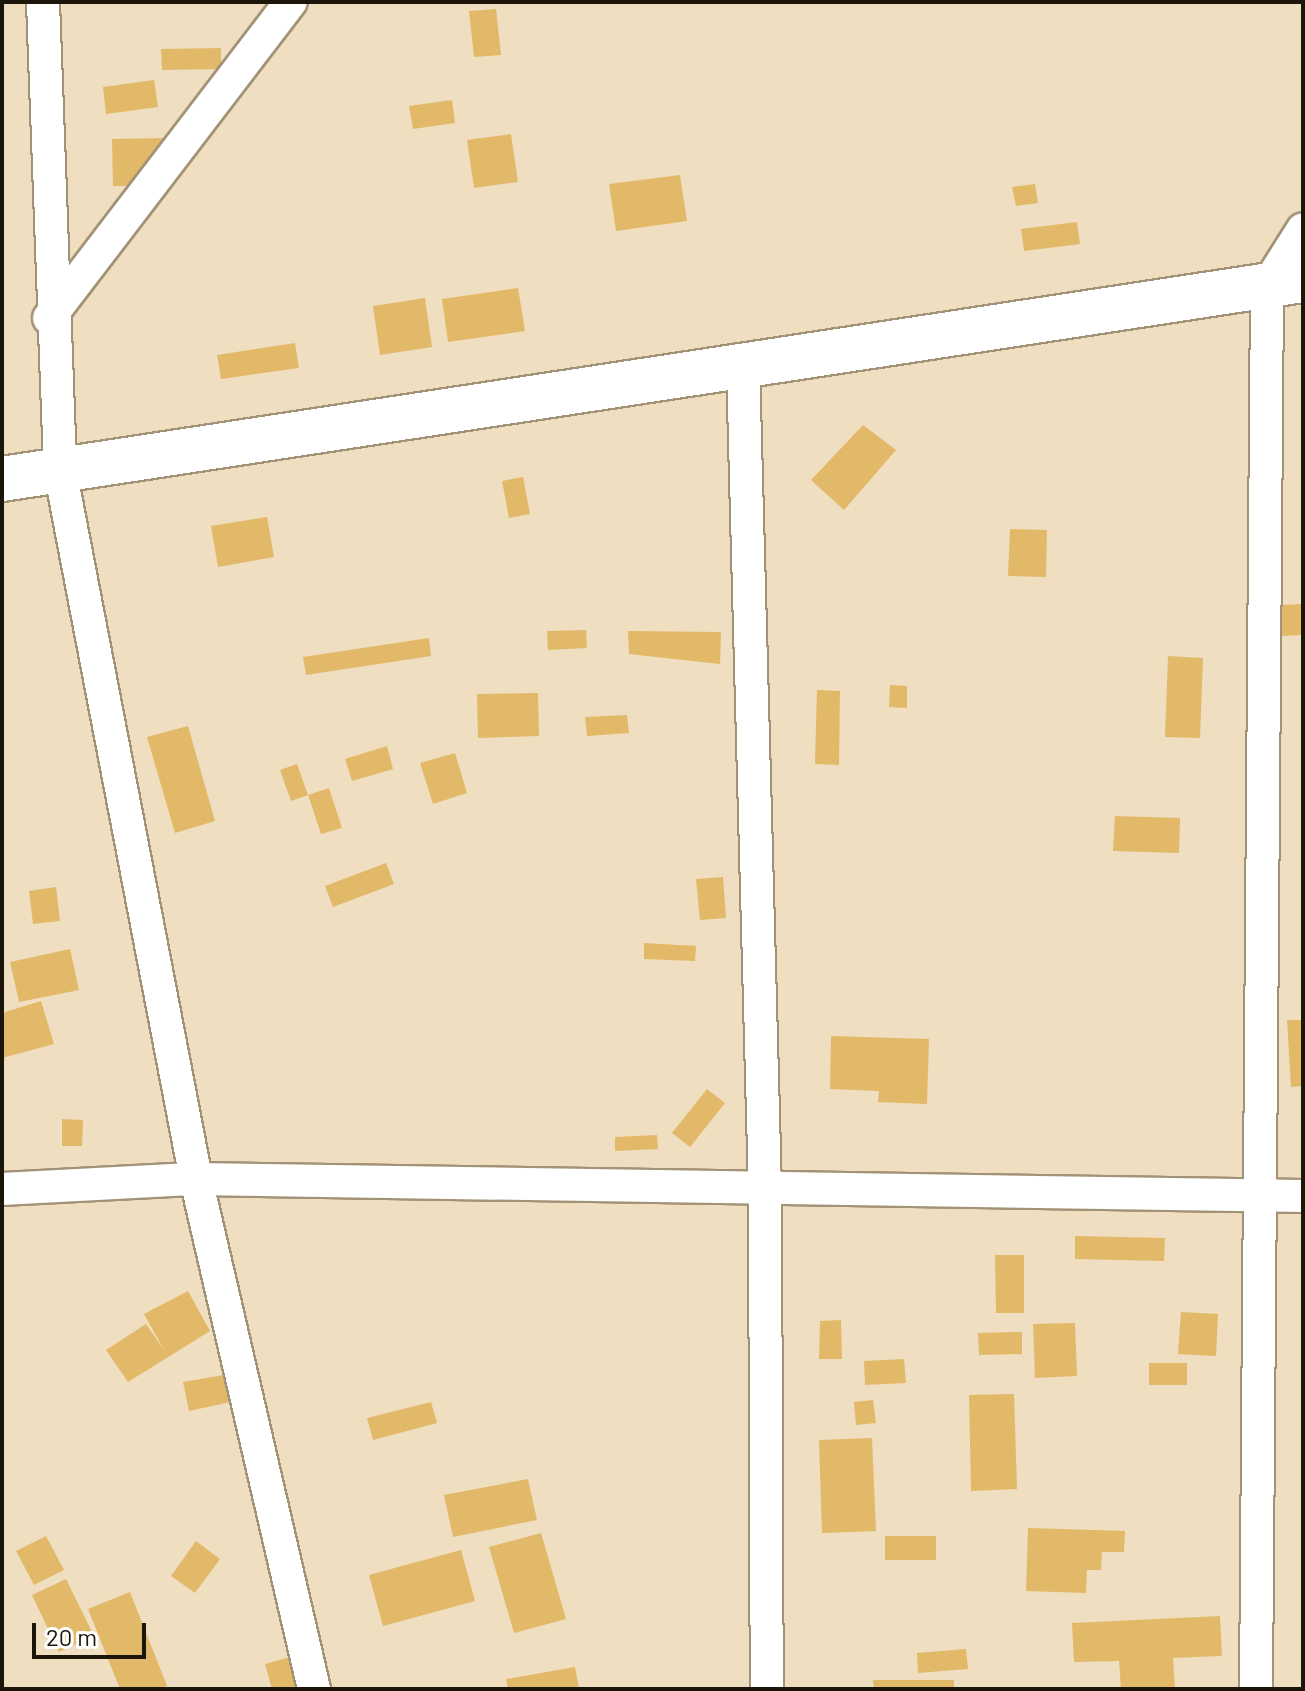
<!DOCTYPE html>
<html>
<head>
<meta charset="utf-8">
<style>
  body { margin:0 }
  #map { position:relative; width:1305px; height:1691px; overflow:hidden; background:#efdec0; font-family:Barlow,sans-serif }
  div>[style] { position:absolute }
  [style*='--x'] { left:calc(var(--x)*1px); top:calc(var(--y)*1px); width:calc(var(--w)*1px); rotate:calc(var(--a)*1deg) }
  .building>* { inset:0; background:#e2b969 }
  .roads { filter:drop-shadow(2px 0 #a29276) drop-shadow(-2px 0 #a29276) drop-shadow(0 2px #a29276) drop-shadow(0 -2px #a29276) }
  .street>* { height:32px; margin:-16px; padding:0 16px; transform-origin:16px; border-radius:16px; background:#fff }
  .secondary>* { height:44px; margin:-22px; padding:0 22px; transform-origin:22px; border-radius:22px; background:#fff }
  span { translate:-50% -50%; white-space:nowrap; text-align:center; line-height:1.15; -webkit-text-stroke:8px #fff; paint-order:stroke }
  .frame { position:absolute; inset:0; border:4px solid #1b150a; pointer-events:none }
  .scale { position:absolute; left:32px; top:1623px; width:114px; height:36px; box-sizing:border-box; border:4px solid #1b150a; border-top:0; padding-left:10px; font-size:24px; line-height:28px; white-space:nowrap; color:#1b150a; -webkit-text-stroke:6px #fff; paint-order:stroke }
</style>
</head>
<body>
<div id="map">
  <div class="building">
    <div style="clip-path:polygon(496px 9px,501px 55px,474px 57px,469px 11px)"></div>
    <div style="clip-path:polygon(221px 48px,221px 69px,162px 70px,161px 49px)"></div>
    <div style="clip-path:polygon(154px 80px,158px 107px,106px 114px,103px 87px)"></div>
    <div style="clip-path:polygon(452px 100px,455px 123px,413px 129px,409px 106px)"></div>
    <div style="clip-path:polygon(511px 134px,518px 182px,474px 188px,467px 140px)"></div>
    <div style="clip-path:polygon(165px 138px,165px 186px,113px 186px,112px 139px)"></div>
    <div style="clip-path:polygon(680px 175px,687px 221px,616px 231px,609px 184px)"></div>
    <div style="clip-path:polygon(1035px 184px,1038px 203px,1016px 206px,1012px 187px)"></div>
    <div style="clip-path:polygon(1077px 222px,1080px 244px,1024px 251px,1021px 229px)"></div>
    <div style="clip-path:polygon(518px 288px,525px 331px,448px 342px,442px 299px)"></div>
    <div style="clip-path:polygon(425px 298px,432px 347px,380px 355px,373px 306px)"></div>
    <div style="clip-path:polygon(295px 343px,299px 368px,221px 379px,217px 355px)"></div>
    <div style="clip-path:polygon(863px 425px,896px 450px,844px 510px,811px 480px)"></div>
    <div style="clip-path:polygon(523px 477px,530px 514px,509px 518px,502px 481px)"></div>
    <div style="clip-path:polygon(267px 517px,274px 557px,218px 567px,211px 526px)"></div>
    <div style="clip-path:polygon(1010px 529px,1047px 530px,1046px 577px,1008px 576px)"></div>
    <div style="clip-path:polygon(1303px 604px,1303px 635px,1281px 636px,1279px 605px)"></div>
    <div style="clip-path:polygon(586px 630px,587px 648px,548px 650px,547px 631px)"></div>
    <div style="clip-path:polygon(628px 631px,721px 632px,720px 664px,629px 654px)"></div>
    <div style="clip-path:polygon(429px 638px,431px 656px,306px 675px,303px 657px)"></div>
    <div style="clip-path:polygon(1168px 656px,1203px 658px,1200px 738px,1165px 737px)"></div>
    <div style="clip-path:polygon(890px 685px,907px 686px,907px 708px,889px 707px)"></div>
    <div style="clip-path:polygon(817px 690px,840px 691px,839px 765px,815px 764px)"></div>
    <div style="clip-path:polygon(538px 693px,539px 736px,478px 738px,477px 694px)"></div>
    <div style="clip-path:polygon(627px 715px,629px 733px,587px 736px,585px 717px)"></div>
    <div style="clip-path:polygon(188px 726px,215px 821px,175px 833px,147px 737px)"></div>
    <div style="clip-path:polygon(387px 746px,393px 769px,352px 781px,345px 759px)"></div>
    <div style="clip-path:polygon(455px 753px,467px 793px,433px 804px,420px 763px)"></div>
    <div style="clip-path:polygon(297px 764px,308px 795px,329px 788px,342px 828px,321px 834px,308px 795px,291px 801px,280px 770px)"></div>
    <div style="clip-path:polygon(1115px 816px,1180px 818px,1179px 853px,1113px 851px)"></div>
    <div style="clip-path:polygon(386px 863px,394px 884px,333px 907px,325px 886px)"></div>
    <div style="clip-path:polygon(723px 877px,726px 918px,700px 920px,696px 879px)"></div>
    <div style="clip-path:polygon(56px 887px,60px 921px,33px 924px,29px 891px)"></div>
    <div style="clip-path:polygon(644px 943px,696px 946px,695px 961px,644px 959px)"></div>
    <div style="clip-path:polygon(70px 949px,79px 990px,19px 1002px,10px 962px)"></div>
    <div style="clip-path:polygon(41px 1001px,54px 1044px,2px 1058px,2px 1013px)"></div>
    <div style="clip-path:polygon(1287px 1020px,1303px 1020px,1303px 1086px,1291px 1087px)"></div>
    <div style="clip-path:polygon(831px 1036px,929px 1039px,927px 1104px,878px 1102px,879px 1091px,830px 1089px)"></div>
    <div style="clip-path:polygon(707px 1089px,725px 1103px,690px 1147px,672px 1133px)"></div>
    <div style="clip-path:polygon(62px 1119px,83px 1120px,82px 1146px,62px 1146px)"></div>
    <div style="clip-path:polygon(657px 1135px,658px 1149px,615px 1151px,615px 1137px)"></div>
    <div style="clip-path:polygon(1075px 1236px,1165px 1238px,1164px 1261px,1075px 1259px)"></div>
    <div style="clip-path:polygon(995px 1255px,1024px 1255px,1024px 1313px,996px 1313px)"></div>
    <div style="clip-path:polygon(188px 1291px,210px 1331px,128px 1382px,106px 1350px,146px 1324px,164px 1350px,144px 1314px)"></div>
    <div style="clip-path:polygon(1181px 1312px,1218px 1314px,1216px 1356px,1178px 1354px)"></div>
    <div style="clip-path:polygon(841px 1320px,842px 1359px,819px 1359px,820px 1321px)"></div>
    <div style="clip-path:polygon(1075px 1323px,1077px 1376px,1035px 1378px,1033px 1324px)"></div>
    <div style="clip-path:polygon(1022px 1332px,1022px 1354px,979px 1355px,978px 1333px)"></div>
    <div style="clip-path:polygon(904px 1359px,906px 1383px,865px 1385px,864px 1361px)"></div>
    <div style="clip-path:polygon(1149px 1363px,1187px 1363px,1187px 1385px,1149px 1385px)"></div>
    <div style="clip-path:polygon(230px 1374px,235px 1401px,189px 1411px,183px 1382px)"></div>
    <div style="clip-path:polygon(1014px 1394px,1017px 1489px,971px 1491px,969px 1395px)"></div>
    <div style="clip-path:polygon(873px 1400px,876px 1423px,856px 1425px,854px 1402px)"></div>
    <div style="clip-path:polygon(431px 1402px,437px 1423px,373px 1440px,367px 1418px)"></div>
    <div style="clip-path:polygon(872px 1438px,876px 1531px,822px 1533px,819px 1440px)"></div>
    <div style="clip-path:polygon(528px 1479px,537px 1520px,453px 1537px,444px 1495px)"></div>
    <div style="clip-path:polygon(1028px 1528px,1125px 1531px,1124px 1552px,1102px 1552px,1101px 1570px,1087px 1570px,1086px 1593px,1026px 1591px)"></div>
    <div style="clip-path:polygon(541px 1533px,566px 1619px,514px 1633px,489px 1547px)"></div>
    <div style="clip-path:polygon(46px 1536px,64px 1570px,34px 1585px,16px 1551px)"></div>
    <div style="clip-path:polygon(885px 1536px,936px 1536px,936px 1560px,885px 1560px)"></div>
    <div style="clip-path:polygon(196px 1541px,220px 1559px,195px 1593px,171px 1576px)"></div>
    <div style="clip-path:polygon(461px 1550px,475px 1601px,383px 1626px,369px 1575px)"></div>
    <div style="clip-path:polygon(66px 1579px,94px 1636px,59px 1652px,32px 1595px)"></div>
    <div style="clip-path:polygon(130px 1592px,167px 1686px,159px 1689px,120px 1689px,88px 1609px)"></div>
    <div style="clip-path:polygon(1220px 1616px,1222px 1656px,1173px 1658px,1175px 1689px,1121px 1689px,1119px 1661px,1074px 1662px,1072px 1623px)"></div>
    <div style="clip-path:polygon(966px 1649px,968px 1669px,918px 1673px,917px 1653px)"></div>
    <div style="clip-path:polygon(308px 1652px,318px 1689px,272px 1689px,265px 1664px)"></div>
    <div style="clip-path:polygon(575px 1667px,579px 1689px,508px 1689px,506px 1679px)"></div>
    <div style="clip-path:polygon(873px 1680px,954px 1680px,954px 1689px,874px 1689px)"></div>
  </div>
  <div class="roads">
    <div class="street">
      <div style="--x:43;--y:2;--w:468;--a:87.9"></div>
      <div style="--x:60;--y:470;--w:722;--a:79.14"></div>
      <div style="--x:196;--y:1179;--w:523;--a:76.97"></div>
      <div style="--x:49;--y:318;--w:398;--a:-52.6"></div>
      <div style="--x:743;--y:366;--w:825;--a:88.47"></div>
      <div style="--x:765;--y:1191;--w:498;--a:89.8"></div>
      <div style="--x:2;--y:1189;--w:194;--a:-3"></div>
      <div style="--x:196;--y:1179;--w:1107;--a:0.88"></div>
      <div style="--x:1256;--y:1689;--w:1403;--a:-89.55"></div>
      <div style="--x:1267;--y:286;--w:67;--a:-57.7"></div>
    </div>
    <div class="secondary">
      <div style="--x:2;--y:479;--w:1316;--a:-8.7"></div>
    </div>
  </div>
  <div class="frame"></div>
  <div class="scale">20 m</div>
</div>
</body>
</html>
